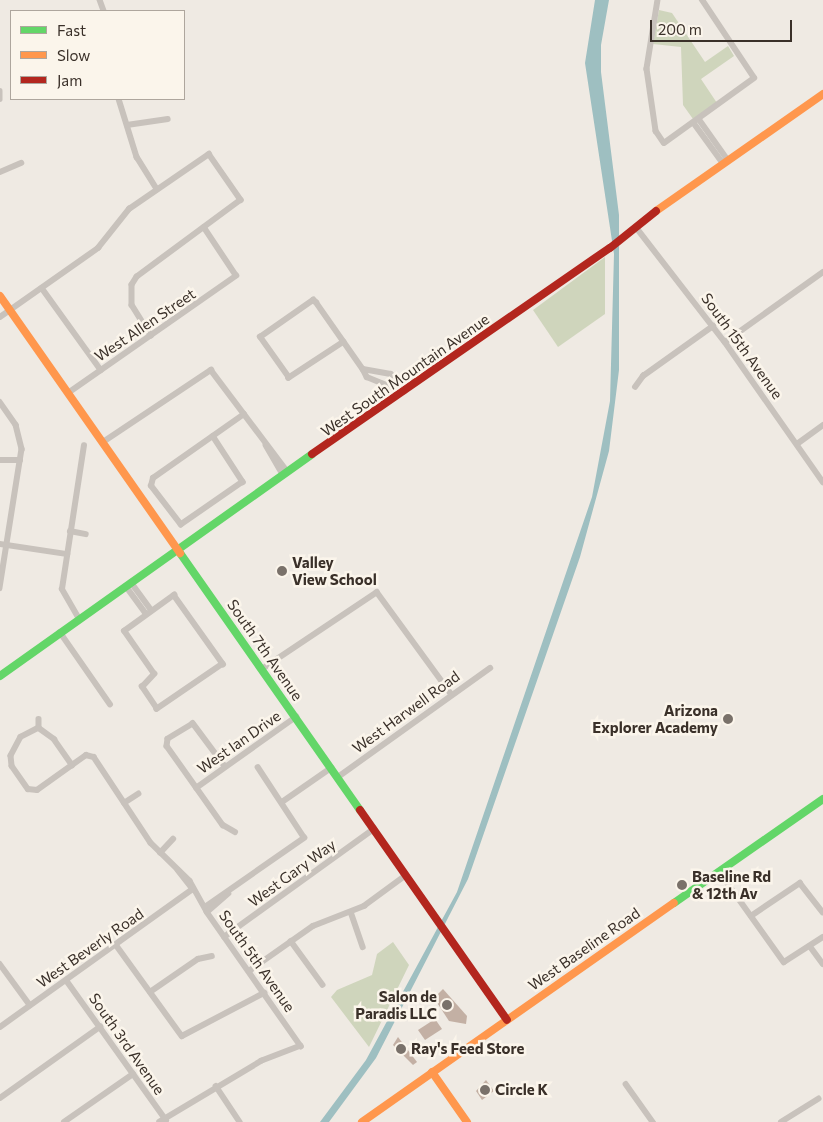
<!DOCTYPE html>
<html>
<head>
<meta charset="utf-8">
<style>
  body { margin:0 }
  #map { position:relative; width:823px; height:1122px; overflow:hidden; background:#efeae3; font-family:Commissioner,sans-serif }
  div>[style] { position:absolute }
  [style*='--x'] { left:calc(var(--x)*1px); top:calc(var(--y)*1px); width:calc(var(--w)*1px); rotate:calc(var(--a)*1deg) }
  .green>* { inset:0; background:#cfd5bc }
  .water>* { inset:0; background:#9ebfc1 }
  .building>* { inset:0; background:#c3b0a4 }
  .street>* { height:5.5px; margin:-2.75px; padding:0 2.75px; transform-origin:2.75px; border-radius:2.75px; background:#c8c2bc }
  .fast>* { height:8px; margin:-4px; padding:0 4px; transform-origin:4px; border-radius:4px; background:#63d668 }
  .slow>* { height:8px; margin:-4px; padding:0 4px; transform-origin:4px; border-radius:4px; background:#ff974d }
  .jam>* { height:8px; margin:-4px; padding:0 4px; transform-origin:4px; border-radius:4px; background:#b3261e }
  .dots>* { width:14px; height:14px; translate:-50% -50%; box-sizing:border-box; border:2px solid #fbf5eb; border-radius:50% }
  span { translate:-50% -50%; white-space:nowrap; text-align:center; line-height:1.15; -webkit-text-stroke:5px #fbf5eb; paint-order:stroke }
  .street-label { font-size:15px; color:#3a3029 }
  .poi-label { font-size:15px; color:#3a3029; font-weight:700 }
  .left { translate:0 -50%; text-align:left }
  .right { translate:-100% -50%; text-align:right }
  .legend { position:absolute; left:10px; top:10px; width:175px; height:90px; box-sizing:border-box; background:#fbf5eb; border:1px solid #aea69d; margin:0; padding:6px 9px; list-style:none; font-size:15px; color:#3a3029 }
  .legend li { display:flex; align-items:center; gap:10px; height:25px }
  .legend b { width:25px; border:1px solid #aea69d }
  .scale { position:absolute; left:650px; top:20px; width:142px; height:22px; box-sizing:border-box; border:2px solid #3a3029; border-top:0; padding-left:6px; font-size:15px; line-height:18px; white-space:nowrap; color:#3a3029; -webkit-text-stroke:4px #fbf5eb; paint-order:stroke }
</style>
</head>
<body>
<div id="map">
  <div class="green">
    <div style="clip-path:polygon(659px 10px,672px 13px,705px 62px,728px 46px,734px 56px,701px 79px,717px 103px,693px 119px,683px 105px,681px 47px,653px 44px)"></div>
    <div style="clip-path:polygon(605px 257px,605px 314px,558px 347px,533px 310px)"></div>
    <div style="clip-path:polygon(393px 942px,409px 965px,369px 1047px,331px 997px,337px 990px,372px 975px,377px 954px)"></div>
  </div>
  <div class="water">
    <div style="clip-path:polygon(595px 0,609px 0,601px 45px,601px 72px,619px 215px,619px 370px,609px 451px,580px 557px,468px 879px,376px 1058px,329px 1122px,320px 1122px,366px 1060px,457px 892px,592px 497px,610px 401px,614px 254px,585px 63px)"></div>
  </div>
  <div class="building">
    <div style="clip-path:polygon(443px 989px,467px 1016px,466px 1024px,449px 1021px,434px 998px)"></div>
    <div style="clip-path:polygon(435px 1019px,442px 1029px,425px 1040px,418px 1030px)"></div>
    <div style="clip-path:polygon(398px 1037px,417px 1062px,413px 1065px,393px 1045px)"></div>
    <div style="clip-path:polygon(486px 1080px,494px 1091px,482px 1100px,476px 1091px)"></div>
  </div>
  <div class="street">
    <div style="--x:100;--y:0;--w:12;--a:70"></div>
    <div style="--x:658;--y:0;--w:70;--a:99.1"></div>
    <div style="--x:647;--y:69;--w:63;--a:81.7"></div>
    <div style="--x:656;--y:131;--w:14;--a:56"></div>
    <div style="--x:664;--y:143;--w:111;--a:-35.8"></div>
    <div style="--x:754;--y:78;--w:94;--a:-123.7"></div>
    <div style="--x:0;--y:91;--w:8;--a:90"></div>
    <div style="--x:119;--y:99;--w:61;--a:72.8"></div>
    <div style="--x:137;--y:157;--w:38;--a:58"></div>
    <div style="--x:699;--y:119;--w:50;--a:54.7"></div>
    <div style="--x:694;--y:123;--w:49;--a:54.1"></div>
    <div style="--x:127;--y:125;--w:41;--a:-8.3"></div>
    <div style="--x:0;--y:172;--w:23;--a:-23"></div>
    <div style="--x:636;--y:227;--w:145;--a:52.3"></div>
    <div style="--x:725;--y:342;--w:171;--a:55"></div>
    <div style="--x:42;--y:288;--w:101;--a:54.3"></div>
    <div style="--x:0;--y:317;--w:120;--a:-35.1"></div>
    <div style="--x:98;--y:248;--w:50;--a:-51.5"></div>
    <div style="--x:129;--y:209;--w:97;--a:-34.5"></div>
    <div style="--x:209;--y:154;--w:56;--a:55.2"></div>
    <div style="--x:241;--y:200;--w:129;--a:143.5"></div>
    <div style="--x:137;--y:277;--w:9;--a:122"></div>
    <div style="--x:132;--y:285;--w:20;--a:90"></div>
    <div style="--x:132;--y:305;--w:36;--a:58"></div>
    <div style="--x:344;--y:342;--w:66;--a:146.8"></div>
    <div style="--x:289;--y:378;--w:50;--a:-125.3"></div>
    <div style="--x:260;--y:337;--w:65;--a:-34.9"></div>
    <div style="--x:313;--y:300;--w:4;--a:34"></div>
    <div style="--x:316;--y:302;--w:82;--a:55"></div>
    <div style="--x:363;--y:369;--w:9;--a:63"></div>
    <div style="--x:367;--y:377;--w:22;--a:22"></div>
    <div style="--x:387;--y:385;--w:15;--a:58"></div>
    <div style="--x:725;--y:342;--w:120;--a:-35.5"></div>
    <div style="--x:363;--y:369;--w:28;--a:10"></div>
    <div style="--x:391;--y:374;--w:22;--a:51"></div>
    <div style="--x:635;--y:387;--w:14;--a:-54"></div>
    <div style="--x:643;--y:376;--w:86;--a:-35.5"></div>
    <div style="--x:68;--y:393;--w:205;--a:-34.9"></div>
    <div style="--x:236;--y:276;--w:58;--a:-123.7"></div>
    <div style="--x:0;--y:402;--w:28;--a:55"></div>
    <div style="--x:16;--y:425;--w:25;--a:76"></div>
    <div style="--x:22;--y:449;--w:141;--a:99"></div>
    <div style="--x:213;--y:436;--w:55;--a:56.9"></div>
    <div style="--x:243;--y:482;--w:75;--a:145.3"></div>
    <div style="--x:181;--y:525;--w:49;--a:-127.6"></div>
    <div style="--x:151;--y:486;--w:8;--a:-76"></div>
    <div style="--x:153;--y:478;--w:111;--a:-35.1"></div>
    <div style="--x:103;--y:442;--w:130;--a:-33.7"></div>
    <div style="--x:211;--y:370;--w:128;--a:53"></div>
    <div style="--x:797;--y:444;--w:32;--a:-36"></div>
    <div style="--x:266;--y:445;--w:34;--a:60"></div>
    <div style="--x:0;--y:460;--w:20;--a:0"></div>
    <div style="--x:70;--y:531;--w:16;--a:11"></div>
    <div style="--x:0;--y:544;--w:68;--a:8.5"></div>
    <div style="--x:131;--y:582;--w:34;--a:54"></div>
    <div style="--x:126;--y:586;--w:34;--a:54"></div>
    <div style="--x:174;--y:595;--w:85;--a:54.6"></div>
    <div style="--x:223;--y:664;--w:80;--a:145.7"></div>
    <div style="--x:157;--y:709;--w:27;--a:-124"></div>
    <div style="--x:142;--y:687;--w:18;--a:-47"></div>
    <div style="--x:154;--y:674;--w:52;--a:-124.9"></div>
    <div style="--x:124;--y:631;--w:62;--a:-35.8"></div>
    <div style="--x:79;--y:619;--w:34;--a:-120"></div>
    <div style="--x:62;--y:589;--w:145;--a:-81.3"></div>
    <div style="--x:60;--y:632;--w:88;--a:55.2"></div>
    <div style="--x:262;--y:669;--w:138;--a:-33.8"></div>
    <div style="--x:377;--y:592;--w:127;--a:53.9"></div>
    <div style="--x:39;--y:719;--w:9;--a:90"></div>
    <div style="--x:39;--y:728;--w:20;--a:153"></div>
    <div style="--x:21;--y:737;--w:21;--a:118"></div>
    <div style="--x:11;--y:756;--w:10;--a:84"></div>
    <div style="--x:12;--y:766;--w:28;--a:55"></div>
    <div style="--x:28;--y:789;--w:9;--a:6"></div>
    <div style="--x:37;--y:790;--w:60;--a:-35.5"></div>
    <div style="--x:86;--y:755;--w:8;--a:14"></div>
    <div style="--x:94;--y:757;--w:103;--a:56.5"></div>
    <div style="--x:151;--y:843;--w:54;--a:44.3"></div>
    <div style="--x:190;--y:881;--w:35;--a:61"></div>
    <div style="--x:207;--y:912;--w:164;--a:55"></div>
    <div style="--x:301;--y:1046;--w:42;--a:159"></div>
    <div style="--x:262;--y:1061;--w:119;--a:149.1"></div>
    <div style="--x:39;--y:728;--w:19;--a:36"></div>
    <div style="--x:54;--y:739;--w:32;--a:55"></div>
    <div style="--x:225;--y:767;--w:54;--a:-126.7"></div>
    <div style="--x:193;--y:724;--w:29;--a:149"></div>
    <div style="--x:168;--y:739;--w:7;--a:98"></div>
    <div style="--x:167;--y:746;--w:97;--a:54.7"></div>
    <div style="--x:223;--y:825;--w:14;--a:30"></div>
    <div style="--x:338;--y:777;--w:187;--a:-35.6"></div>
    <div style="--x:196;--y:788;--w:123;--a:-35.4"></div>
    <div style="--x:282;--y:802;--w:60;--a:-34.8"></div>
    <div style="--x:124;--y:803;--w:17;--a:-33"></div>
    <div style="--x:160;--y:853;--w:19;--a:-47"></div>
    <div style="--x:178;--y:870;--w:24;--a:52"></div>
    <div style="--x:719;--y:871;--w:112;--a:54.5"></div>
    <div style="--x:784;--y:962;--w:46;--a:-32.7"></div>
    <div style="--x:205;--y:907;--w:121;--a:-34.9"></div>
    <div style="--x:304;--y:838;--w:84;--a:-123.3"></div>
    <div style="--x:207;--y:912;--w:28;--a:-41"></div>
    <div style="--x:351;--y:912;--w:37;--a:71"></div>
    <div style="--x:751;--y:916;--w:59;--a:-34"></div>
    <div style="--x:800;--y:883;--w:37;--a:52"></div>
    <div style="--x:224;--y:937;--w:185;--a:-35.8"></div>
    <div style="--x:291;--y:941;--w:54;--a:54"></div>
    <div style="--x:117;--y:946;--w:111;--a:54.2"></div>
    <div style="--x:182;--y:1036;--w:93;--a:-27.7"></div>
    <div style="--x:810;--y:946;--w:22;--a:54"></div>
    <div style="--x:0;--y:964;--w:51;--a:53.8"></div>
    <div style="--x:249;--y:971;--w:78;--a:-35.1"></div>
    <div style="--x:313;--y:926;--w:55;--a:-21.4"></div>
    <div style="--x:364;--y:906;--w:52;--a:-36.4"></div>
    <div style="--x:67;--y:981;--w:171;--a:54.5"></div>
    <div style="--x:150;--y:992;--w:58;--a:-34.5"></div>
    <div style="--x:198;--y:959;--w:14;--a:-12"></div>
    <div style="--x:0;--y:1027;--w:237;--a:-35.6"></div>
    <div style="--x:626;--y:1084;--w:47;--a:54.6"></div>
    <div style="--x:216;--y:1086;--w:43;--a:56.3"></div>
    <div style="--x:0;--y:1098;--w:123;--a:-35.4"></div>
    <div style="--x:64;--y:1122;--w:84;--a:-34.8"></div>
    <div style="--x:781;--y:1122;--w:44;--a:-31.9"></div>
  </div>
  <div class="fast">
    <div style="--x:180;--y:553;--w:314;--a:55"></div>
    <div style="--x:0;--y:676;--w:383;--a:-35.4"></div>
    <div style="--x:674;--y:903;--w:182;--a:-34.9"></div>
  </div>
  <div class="slow">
    <div style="--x:656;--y:211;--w:204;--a:-35"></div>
    <div style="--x:0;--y:296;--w:314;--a:55"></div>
    <div style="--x:432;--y:1072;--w:61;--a:55"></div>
    <div style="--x:362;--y:1122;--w:381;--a:-35.1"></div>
  </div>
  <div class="jam">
    <div style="--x:312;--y:454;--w:362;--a:-34.7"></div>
    <div style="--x:610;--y:248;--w:59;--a:-38.8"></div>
    <div style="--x:360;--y:810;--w:256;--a:55"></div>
  </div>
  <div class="dots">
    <div style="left:282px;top:571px;background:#79716a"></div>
    <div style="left:728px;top:719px;background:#79716a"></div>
    <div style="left:682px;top:885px;background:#79716a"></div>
    <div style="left:447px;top:1005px;background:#79716a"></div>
    <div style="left:401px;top:1049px;background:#79716a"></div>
    <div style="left:485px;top:1090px;background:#79716a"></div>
  </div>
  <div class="street-label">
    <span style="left:145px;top:325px;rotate:-34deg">West Allen Street</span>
    <span style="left:742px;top:346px;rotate:54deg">South 15th Avenue</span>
    <span style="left:405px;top:375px;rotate:-35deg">West South Mountain Avenue</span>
    <span style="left:265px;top:650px;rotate:55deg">South 7th Avenue</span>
    <span style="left:406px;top:712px;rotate:-36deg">West Harwell Road</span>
    <span style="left:239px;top:742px;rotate:-35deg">West Ian Drive</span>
    <span style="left:292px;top:873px;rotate:-36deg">West Gary Way</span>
    <span style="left:90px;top:948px;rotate:-35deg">West Beverly Road</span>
    <span style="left:584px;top:949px;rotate:-35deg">West Baseline Road</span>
    <span style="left:257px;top:961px;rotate:55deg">South 5th Avenue</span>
    <span style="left:127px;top:1044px;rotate:55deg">South 3rd Avenue</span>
  </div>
  <div class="poi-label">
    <span class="left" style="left:292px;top:571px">Valley<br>View School</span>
    <span class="right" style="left:718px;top:719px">Arizona<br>Explorer Academy</span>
    <span class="left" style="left:692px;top:885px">Baseline Rd<br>&amp; 12th Av</span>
    <span class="right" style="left:437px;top:1005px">Salon de<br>Paradis LLC</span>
    <span class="left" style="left:411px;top:1049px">Ray's Feed Store</span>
    <span class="left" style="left:495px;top:1090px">Circle K</span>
  </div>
  <ul class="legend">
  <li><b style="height:6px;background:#63d668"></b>Fast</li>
  <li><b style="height:6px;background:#ff974d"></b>Slow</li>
  <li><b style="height:6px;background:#b3261e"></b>Jam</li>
  </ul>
  <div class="scale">200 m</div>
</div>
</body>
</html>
